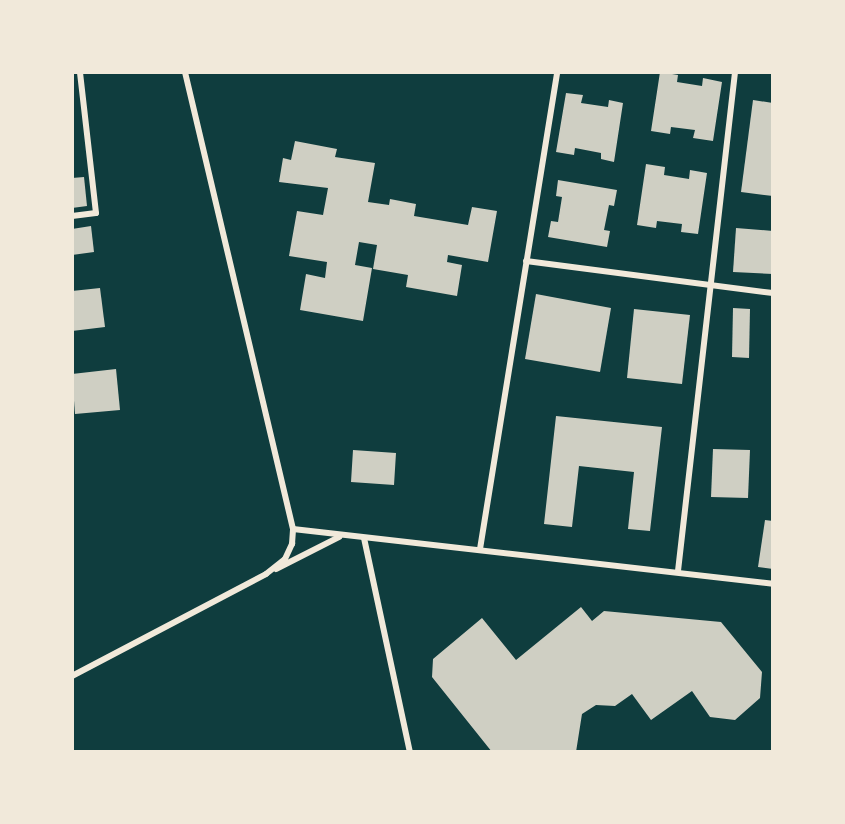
<!DOCTYPE html>
<html>
<head>
<meta charset="utf-8">
<style>
  body { margin:0 }
  #map { position:relative; width:845px; height:824px; overflow:hidden; background:#0f3d3e; font-family:"Sofia Sans Condensed",sans-serif }
  div>[style] { position:absolute }
  [style*='--x'] { left:calc(var(--x)*1px); top:calc(var(--y)*1px); width:calc(var(--w)*1px); rotate:calc(var(--a)*1deg) }
  .building>* { inset:0; background:#cfcfc3 }
  .minor>* { height:6px; margin:-3px; padding:0 3px; transform-origin:3px; border-radius:3px; background:#f1e9da }
  span { translate:-50% -50%; white-space:nowrap; text-align:center; line-height:1.15; -webkit-text-stroke:6px #f1e9da; paint-order:stroke }
  .frame { position:absolute; inset:0; border:74px solid #f1e9da; pointer-events:none }
</style>
</head>
<body>
<div id="map">
  <div class="building">
    <div style="clip-path:polygon(660px 72px,678px 75px,677px 82px,702px 86px,703px 78px,722px 82px,713px 141px,693px 138px,695px 130px,671px 127px,670px 134px,651px 131px)"></div>
    <div style="clip-path:polygon(566px 93px,583px 95px,581px 103px,608px 107px,609px 100px,623px 103px,614px 162px,601px 159px,601px 153px,575px 148px,574px 155px,556px 152px)"></div>
    <div style="clip-path:polygon(753px 100px,773px 103px,773px 196px,741px 192px)"></div>
    <div style="clip-path:polygon(295px 141px,337px 149px,335px 157px,375px 163px,368px 202px,389px 205px,390px 199px,416px 204px,414px 216px,468px 225px,472px 207px,497px 211px,488px 262px,448px 255px,447px 262px,462px 265px,457px 296px,406px 287px,408px 275px,373px 269px,377px 245px,359px 242px,355px 265px,372px 268px,363px 321px,300px 310px,306px 274px,325px 278px,327px 262px,289px 256px,297px 211px,323px 215px,328px 188px,279px 182px,283px 158px,291px 160px)"></div>
    <div style="clip-path:polygon(646px 164px,665px 167px,664px 175px,689px 179px,690px 170px,707px 173px,698px 234px,681px 232px,682px 224px,657px 221px,656px 228px,637px 225px)"></div>
    <div style="clip-path:polygon(84px 177px,87px 206px,72px 208px,72px 178px)"></div>
    <div style="clip-path:polygon(558px 180px,617px 190px,614px 206px,609px 205px,604px 230px,610px 231px,607px 247px,548px 237px,551px 221px,558px 222px,562px 197px,556px 196px)"></div>
    <div style="clip-path:polygon(91px 226px,94px 252px,72px 255px,72px 229px)"></div>
    <div style="clip-path:polygon(736px 228px,773px 231px,773px 274px,733px 272px)"></div>
    <div style="clip-path:polygon(100px 288px,105px 327px,72px 331px,72px 291px)"></div>
    <div style="clip-path:polygon(536px 294px,611px 308px,600px 372px,525px 359px)"></div>
    <div style="clip-path:polygon(733px 308px,750px 309px,749px 358px,732px 357px)"></div>
    <div style="clip-path:polygon(634px 309px,690px 315px,682px 384px,627px 378px)"></div>
    <div style="clip-path:polygon(116px 369px,120px 410px,75px 414px,72px 374px)"></div>
    <div style="clip-path:polygon(556px 416px,662px 427px,650px 531px,628px 529px,634px 472px,579px 466px,572px 527px,544px 524px)"></div>
    <div style="clip-path:polygon(713px 449px,750px 450px,748px 498px,711px 497px)"></div>
    <div style="clip-path:polygon(353px 450px,396px 453px,394px 485px,351px 482px)"></div>
    <div style="clip-path:polygon(765px 520px,773px 521px,773px 569px,758px 567px)"></div>
    <div style="clip-path:polygon(581px 607px,592px 621px,604px 611px,721px 622px,762px 672px,760px 698px,735px 720px,710px 717px,692px 691px,651px 720px,632px 694px,615px 706px,596px 705px,582px 714px,576px 752px,492px 752px,432px 677px,433px 659px,482px 618px,516px 660px)"></div>
  </div>
  <div class="minor">
    <div style="--x:72;--y:216;--w:24;--a:-7"></div>
    <div style="--x:96;--y:213;--w:142;--a:-96.5"></div>
    <div style="--x:526;--y:261;--w:249;--a:7.4"></div>
    <div style="--x:293;--y:529;--w:483;--a:6.5"></div>
    <div style="--x:364;--y:538;--w:219;--a:77.9"></div>
    <div style="--x:480;--y:549;--w:483;--a:-80.8"></div>
    <div style="--x:276;--y:569;--w:71;--a:-26.9"></div>
    <div style="--x:678;--y:571;--w:502;--a:-83.48"></div>
    <div style="--x:72;--y:676;--w:219;--a:-27.7"></div>
    <div style="--x:266;--y:574;--w:24;--a:-38"></div>
    <div style="--x:285;--y:559;--w:17;--a:-65"></div>
    <div style="--x:292;--y:544;--w:15;--a:-86"></div>
    <div style="--x:293;--y:529;--w:470;--a:-103.3"></div>
  </div>
  <div class="frame"></div>
</div>
</body>
</html>
